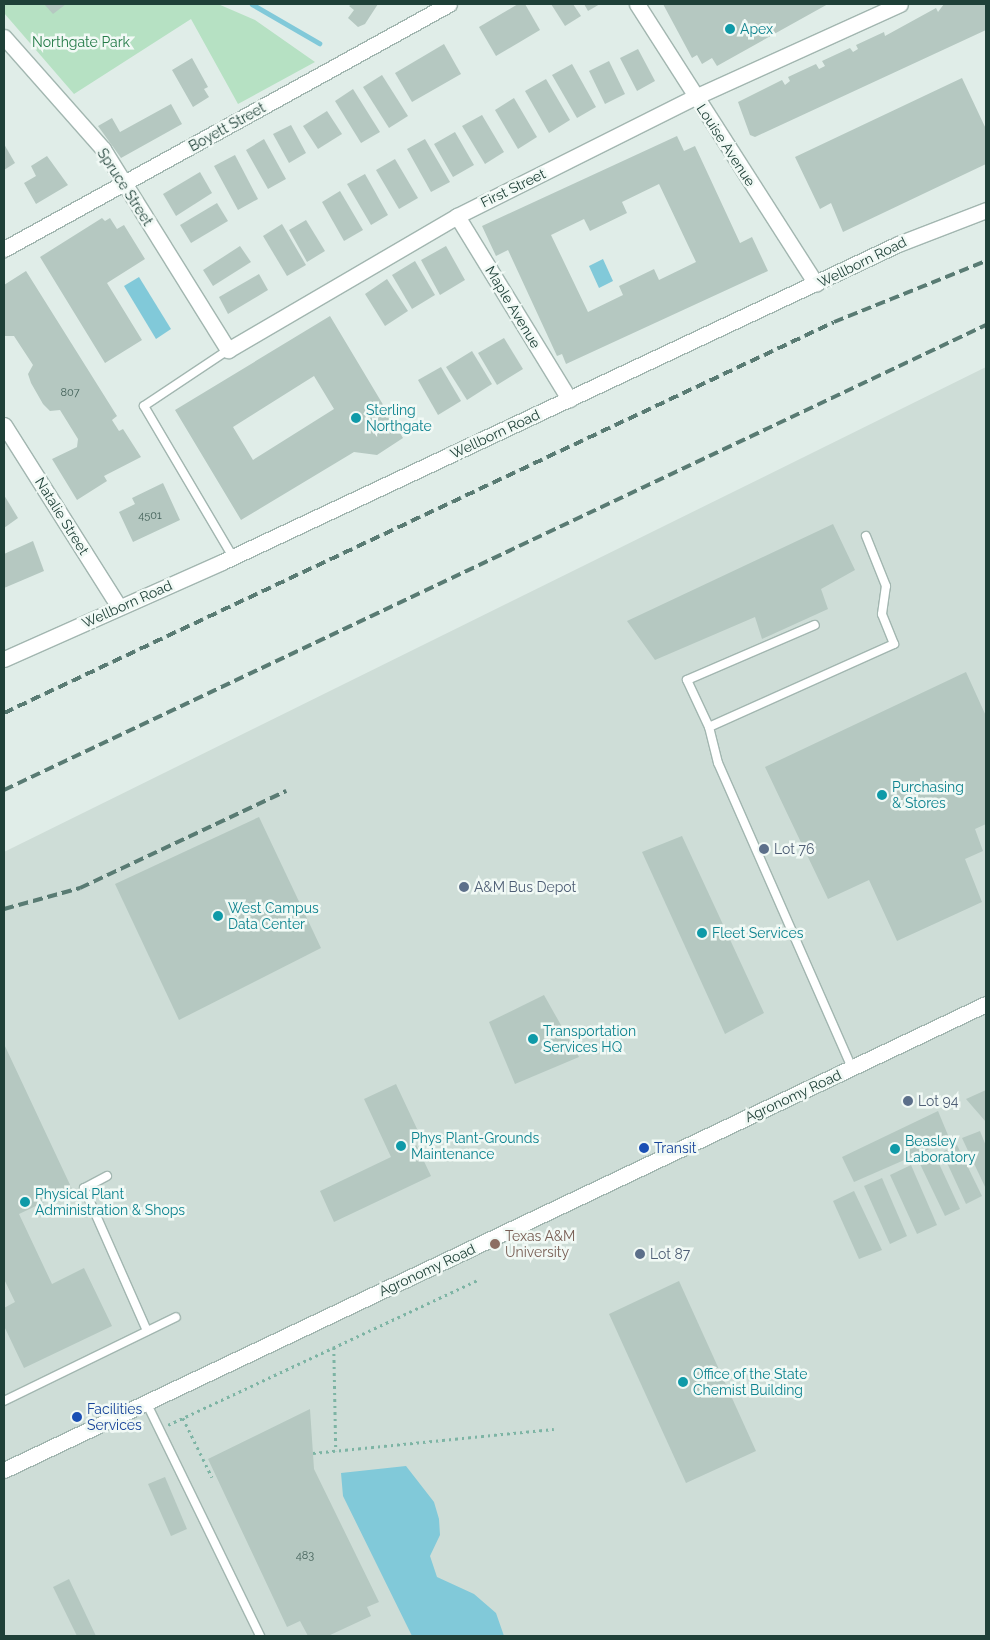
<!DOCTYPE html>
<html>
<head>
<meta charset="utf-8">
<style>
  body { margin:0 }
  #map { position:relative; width:990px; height:1640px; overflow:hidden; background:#e0ede8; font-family:Raleway,sans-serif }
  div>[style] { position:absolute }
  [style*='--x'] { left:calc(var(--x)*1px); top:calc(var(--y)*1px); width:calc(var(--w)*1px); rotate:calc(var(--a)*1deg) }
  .built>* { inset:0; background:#ceddd7 }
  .green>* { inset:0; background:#b6e1c3 }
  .water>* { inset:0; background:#81c9d9 }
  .stream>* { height:4.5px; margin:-2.25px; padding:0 2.25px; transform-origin:2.25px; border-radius:2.25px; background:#81c9d9 }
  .building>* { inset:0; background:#b5c8c1 }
  .path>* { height:2.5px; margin-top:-1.25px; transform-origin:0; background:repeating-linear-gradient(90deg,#7db4a4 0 2.5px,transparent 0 6.5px) }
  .roads { filter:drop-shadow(1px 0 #a2b6b0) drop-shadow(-1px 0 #a2b6b0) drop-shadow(0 1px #a2b6b0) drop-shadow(0 -1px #a2b6b0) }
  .lane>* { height:8px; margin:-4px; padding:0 4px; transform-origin:4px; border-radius:4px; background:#fff }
  .street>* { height:15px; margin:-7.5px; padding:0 7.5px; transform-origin:7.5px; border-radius:7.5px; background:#fff }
  .secondary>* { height:15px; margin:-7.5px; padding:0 7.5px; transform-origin:7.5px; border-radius:7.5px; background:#fff }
  .rail>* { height:4px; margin-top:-2px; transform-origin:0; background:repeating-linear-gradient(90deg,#597b73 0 10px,transparent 0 15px) }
  .dots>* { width:14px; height:14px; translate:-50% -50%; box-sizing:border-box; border:2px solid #f1f9f5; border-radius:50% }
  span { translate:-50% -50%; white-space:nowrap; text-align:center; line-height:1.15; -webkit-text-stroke:5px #f1f9f5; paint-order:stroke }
  .number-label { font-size:11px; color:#44625a }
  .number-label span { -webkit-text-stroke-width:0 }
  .culture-label { font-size:14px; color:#0d838f }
  .left { translate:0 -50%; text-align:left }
  .park-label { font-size:14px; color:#247b48 }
  .street-label { font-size:14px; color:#1f4038 }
  .service-label { font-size:14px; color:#4e5e75 }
  .transit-label { font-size:14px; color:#164399 }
  .education-label { font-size:14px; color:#785e54 }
  .frame { position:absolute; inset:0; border:5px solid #1f4038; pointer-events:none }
</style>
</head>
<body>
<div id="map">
  <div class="built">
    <div style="clip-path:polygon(986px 367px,986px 1636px,4px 1636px,4px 852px)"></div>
  </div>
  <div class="green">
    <div style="clip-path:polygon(4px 4px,218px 4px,255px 20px,315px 62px,238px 104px,191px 19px,74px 94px,4px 13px)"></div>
  </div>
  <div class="water">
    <div style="clip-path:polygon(603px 259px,613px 281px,599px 288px,589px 266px)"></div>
    <div style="clip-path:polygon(139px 277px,171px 329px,156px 339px,124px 286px)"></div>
    <div style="clip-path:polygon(406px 1466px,434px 1502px,439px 1519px,440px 1535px,430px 1556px,437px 1577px,474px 1594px,496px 1613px,504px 1636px,412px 1636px,343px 1496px,341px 1473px)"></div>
  </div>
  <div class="stream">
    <div style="--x:252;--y:4;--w:78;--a:30.2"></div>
  </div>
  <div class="building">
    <div style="clip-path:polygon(44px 4px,66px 4px,53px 14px)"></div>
    <div style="clip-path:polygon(352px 4px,378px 4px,365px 24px,358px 27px,348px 18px,354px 10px,349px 6px)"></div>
    <div style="clip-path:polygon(518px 4px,525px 4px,540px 30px,496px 56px,479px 27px)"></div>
    <div style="clip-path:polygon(551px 4px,573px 4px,581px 16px,565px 26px)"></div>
    <div style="clip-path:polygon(584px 4px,600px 4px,588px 11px)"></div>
    <div style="clip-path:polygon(663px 4px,828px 4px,717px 66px,712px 58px,702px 64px,697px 55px,692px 58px)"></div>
    <div style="clip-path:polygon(944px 4px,986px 4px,986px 30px,755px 137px,750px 135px,738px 102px,782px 80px,785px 85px,790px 81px,788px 77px,816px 64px,819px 69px,825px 66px,822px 61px,850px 48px,853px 52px,858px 49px,856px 45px,884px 32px,885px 36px,936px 8px,938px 12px)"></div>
    <div style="clip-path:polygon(444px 44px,461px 74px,412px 102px,395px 73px)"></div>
    <div style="clip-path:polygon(638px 49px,655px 81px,637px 91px,620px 58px)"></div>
    <div style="clip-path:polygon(192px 58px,208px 87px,204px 89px,209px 97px,193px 107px,172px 70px)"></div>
    <div style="clip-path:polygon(609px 61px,625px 94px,605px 104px,589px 71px)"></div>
    <div style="clip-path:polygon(572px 64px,596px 107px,577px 118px,552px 75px)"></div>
    <div style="clip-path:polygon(382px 75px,408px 116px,389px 128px,363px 87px)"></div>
    <div style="clip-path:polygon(962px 78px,986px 129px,986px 164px,843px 232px,831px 203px,820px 209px,795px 157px)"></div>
    <div style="clip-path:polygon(546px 79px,570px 120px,549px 133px,525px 91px)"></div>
    <div style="clip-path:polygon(353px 89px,380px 132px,361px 143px,335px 101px)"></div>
    <div style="clip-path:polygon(514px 98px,537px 137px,518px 149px,495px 110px)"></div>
    <div style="clip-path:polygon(171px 104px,182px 124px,121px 158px,98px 126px,112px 118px,120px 132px)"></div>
    <div style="clip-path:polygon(327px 111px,342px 134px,318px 149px,303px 126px)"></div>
    <div style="clip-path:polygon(482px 115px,504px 152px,485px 164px,462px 126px)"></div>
    <div style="clip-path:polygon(291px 125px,306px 153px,289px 163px,273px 134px)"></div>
    <div style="clip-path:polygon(455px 132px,474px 165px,453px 177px,434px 144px)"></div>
    <div style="clip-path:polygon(evenodd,677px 136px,684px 151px,695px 146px,740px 243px,752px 237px,768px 271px,566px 364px,562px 354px,557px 356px,508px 250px,496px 256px,482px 226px,677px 136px,659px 184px,696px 262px,659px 280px,654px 269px,619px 286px,623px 295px,588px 312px,551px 235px,584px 219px,590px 231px,627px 213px,622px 202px,659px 184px)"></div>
    <div style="clip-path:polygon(264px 139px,286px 179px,268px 189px,246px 150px)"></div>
    <div style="clip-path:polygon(425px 139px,450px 182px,431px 192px,407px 149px)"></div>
    <div style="clip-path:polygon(4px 144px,15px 163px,4px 170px)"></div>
    <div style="clip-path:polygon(235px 155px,258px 199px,238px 210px,214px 166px)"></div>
    <div style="clip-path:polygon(47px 156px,68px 185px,36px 204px,24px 183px,36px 176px,31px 166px)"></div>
    <div style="clip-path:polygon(395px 159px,418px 198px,399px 209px,376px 170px)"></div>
    <div style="clip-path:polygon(200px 172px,212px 193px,176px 216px,163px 194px)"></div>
    <div style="clip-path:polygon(365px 174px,388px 215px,371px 225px,347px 184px)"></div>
    <div style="clip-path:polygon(340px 191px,363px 230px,344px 241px,322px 202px)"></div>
    <div style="clip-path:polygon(217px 203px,228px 221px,191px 243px,180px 225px)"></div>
    <div style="clip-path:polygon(102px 218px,105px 221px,110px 218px,117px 229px,124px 225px,145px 259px,107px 283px,142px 340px,105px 363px,40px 257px)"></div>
    <div style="clip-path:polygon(306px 220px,325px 251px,307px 262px,289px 230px)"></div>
    <div style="clip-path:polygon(282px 224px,306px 265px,287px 276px,263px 236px)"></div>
    <div style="clip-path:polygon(240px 246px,251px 262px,213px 286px,203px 270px)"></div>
    <div style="clip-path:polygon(446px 246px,465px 280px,440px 295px,421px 260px)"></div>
    <div style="clip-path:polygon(415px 261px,435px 295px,412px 309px,392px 275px)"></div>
    <div style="clip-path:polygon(26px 271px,117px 416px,112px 420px,119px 431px,123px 429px,141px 457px,104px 476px,107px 481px,77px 500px,52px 459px,77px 447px,78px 439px,60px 410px,50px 411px,43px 404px,31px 383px,28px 374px,33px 365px,14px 336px,4px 336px,4px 285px)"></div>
    <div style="clip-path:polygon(259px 274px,268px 290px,228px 314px,219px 297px)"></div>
    <div style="clip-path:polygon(387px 279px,408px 311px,385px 326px,365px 294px)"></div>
    <div style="clip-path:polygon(evenodd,330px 316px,403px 438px,377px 455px,354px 452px,241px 520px,175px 410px,330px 316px,314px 376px,334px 409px,253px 460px,233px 427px,314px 376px)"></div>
    <div style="clip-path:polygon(504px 338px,523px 369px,497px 385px,478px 353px)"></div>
    <div style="clip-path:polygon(472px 351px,492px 384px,467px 400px,446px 367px)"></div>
    <div style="clip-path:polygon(441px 367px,461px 401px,438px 415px,418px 380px)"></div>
    <div style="clip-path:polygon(163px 483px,180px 520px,133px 542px,119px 512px,135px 504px,132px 498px)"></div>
    <div style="clip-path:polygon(4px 495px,18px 518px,4px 528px)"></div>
    <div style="clip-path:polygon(833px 524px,855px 570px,821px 589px,828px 609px,762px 639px,755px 617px,655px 660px,627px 621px)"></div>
    <div style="clip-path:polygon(33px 541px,44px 571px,4px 588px,4px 554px)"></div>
    <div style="clip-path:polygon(966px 672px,986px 716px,986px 824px,975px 829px,983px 851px,965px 859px,982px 902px,897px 941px,869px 880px,828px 899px,765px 767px)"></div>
    <div style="clip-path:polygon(259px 817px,321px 948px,179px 1020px,115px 884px)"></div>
    <div style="clip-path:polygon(682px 836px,764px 1013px,725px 1034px,642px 852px)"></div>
    <div style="clip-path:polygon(544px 995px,579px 1057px,515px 1084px,489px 1022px)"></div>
    <div style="clip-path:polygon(4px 1044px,72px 1189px,19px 1214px,52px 1284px,84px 1268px,112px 1326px,24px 1368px,4px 1326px,4px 1308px,15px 1302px,4px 1279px)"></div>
    <div style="clip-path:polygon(396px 1084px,418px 1131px,411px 1134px,431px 1176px,334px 1222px,320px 1191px,391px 1157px,364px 1099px)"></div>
    <div style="clip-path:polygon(986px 1090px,986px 1122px,966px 1099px)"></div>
    <div style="clip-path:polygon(938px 1111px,950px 1140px,854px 1182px,842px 1157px)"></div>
    <div style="clip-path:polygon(980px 1131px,986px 1146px,986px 1189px,962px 1138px)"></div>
    <div style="clip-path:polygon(957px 1145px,982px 1196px,966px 1204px,942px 1152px)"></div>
    <div style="clip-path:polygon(935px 1155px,960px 1209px,945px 1216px,919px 1162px)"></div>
    <div style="clip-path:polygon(911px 1165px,937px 1225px,917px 1234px,890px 1175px)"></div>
    <div style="clip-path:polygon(882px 1178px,907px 1236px,890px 1244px,864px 1186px)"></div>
    <div style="clip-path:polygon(854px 1191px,882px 1250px,859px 1259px,833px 1201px)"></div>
    <div style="clip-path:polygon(679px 1281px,756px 1451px,686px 1483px,609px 1314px)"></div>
    <div style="clip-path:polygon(310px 1409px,314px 1469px,379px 1602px,367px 1607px,371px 1616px,328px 1636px,308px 1636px,300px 1621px,287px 1627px,208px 1459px)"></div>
    <div style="clip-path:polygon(165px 1477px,187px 1529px,171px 1536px,148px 1484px)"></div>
    <div style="clip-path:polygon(69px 1579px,96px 1636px,77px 1636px,53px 1587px)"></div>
  </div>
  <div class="path">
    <div style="--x:334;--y:1347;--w:104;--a:88.9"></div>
    <div style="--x:183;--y:1418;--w:66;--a:63.8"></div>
    <div style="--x:168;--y:1425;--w:344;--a:-25.1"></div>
    <div style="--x:313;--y:1453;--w:242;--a:-5.7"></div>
  </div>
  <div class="roads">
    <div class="lane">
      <div style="--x:228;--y:350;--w:101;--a:146.3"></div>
      <div style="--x:144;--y:406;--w:175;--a:59.5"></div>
      <div style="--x:709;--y:727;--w:52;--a:-115.1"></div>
      <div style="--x:687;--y:680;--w:139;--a:-23.3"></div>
      <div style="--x:852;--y:1068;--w:333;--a:-113.7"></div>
      <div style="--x:718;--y:763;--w:37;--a:-104"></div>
      <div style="--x:709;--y:727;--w:203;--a:-24.2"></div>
      <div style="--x:894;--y:644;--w:32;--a:-112"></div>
      <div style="--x:882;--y:614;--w:28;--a:-82"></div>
      <div style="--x:886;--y:586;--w:54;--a:-111.8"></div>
      <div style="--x:107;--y:1176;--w:26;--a:152"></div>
      <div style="--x:84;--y:1188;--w:156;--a:66.2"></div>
      <div style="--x:4;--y:1401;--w:191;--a:-26"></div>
      <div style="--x:146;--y:1402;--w:260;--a:64"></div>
    </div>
    <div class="street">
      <div style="--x:637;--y:4;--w:332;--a:57.4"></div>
      <div style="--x:4;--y:37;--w:149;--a:48.5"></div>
      <div style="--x:103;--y:149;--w:237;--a:58.1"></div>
      <div style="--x:228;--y:350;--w:265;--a:-30.3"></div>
      <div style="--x:457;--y:216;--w:266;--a:-26.6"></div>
      <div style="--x:695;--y:97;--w:225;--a:-24.4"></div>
      <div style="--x:457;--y:216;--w:215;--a:58.5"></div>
      <div style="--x:4;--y:249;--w:508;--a:-28.84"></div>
      <div style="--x:4;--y:425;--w:215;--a:57.7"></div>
    </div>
    <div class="secondary">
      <div style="--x:4;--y:659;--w:239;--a:-24"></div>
      <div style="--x:222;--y:562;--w:747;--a:-25.19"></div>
      <div style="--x:898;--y:244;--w:94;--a:-21.1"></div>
      <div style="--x:4;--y:1470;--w:1087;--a:-25.39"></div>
    </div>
  </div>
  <div class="rail">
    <div style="--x:4;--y:713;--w:917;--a:-25.22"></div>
    <div style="--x:834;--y:322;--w:164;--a:-21.9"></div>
    <div style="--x:4;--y:790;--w:1087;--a:-25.34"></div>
    <div style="--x:4;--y:909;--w:79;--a:-15.4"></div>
    <div style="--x:80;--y:888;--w:228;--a:-25.2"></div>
  </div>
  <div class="dots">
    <div style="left:730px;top:29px;background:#0f9aa8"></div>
    <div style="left:356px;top:418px;background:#0f9aa8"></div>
    <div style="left:882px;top:795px;background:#0f9aa8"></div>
    <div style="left:764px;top:849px;background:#5c6f8a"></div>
    <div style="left:464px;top:887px;background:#5c6f8a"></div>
    <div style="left:218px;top:916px;background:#0f9aa8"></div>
    <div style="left:702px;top:933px;background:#0f9aa8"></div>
    <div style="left:533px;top:1039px;background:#0f9aa8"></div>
    <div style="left:908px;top:1101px;background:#5c6f8a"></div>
    <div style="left:401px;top:1146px;background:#0f9aa8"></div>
    <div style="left:644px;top:1148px;background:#1a4fb4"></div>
    <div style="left:895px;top:1149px;background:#0f9aa8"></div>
    <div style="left:25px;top:1202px;background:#0f9aa8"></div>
    <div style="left:495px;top:1244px;background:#8d6e63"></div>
    <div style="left:640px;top:1254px;background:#5c6f8a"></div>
    <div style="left:683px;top:1382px;background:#0f9aa8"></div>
    <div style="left:77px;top:1417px;background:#1a4fb4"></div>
  </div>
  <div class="number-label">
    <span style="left:70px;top:393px">807</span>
    <span style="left:150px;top:516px">4501</span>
    <span style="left:305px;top:1556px">483</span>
  </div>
  <div class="culture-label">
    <span class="left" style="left:740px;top:29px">Apex</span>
    <span class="left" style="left:366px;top:418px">Sterling<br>Northgate</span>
    <span class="left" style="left:892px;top:795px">Purchasing<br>&amp; Stores</span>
    <span class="left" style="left:228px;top:916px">West Campus<br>Data Center</span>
    <span class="left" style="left:712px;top:933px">Fleet Services</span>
    <span class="left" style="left:543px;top:1039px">Transportation<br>Services HQ</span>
    <span class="left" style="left:411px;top:1146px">Phys Plant-Grounds<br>Maintenance</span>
    <span class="left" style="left:905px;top:1149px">Beasley<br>Laboratory</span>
    <span class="left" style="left:35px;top:1202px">Physical Plant<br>Administration &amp; Shops</span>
    <span class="left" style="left:693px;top:1382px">Office of the State<br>Chemist Building</span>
  </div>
  <div class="park-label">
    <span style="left:81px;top:42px">Northgate Park</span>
  </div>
  <div class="street-label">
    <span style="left:227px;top:127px;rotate:-29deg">Boyett Street</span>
    <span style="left:726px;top:145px;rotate:57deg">Louise Avenue</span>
    <span style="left:125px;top:187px;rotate:57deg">Spruce Street</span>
    <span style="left:513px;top:188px;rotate:-26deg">First Street</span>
    <span style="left:862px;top:262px;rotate:-26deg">Wellborn Road</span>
    <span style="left:513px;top:307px;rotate:59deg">Maple Avenue</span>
    <span style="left:495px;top:434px;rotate:-25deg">Wellborn Road</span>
    <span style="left:62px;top:516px;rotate:58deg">Natalie Street</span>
    <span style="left:127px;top:604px;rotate:-24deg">Wellborn Road</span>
    <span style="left:793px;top:1096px;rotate:-25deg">Agronomy Road</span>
    <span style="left:427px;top:1270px;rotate:-25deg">Agronomy Road</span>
  </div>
  <div class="service-label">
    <span class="left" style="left:774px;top:849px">Lot 76</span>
    <span class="left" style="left:474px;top:887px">A&amp;M Bus Depot</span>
    <span class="left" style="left:918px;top:1101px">Lot 94</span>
    <span class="left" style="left:650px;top:1254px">Lot 87</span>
  </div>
  <div class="transit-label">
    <span class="left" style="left:654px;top:1148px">Transit</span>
    <span class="left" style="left:87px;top:1417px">Facilities<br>Services</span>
  </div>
  <div class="education-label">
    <span class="left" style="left:505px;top:1244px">Texas A&amp;M<br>University</span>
  </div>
  <div class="frame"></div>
</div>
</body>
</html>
